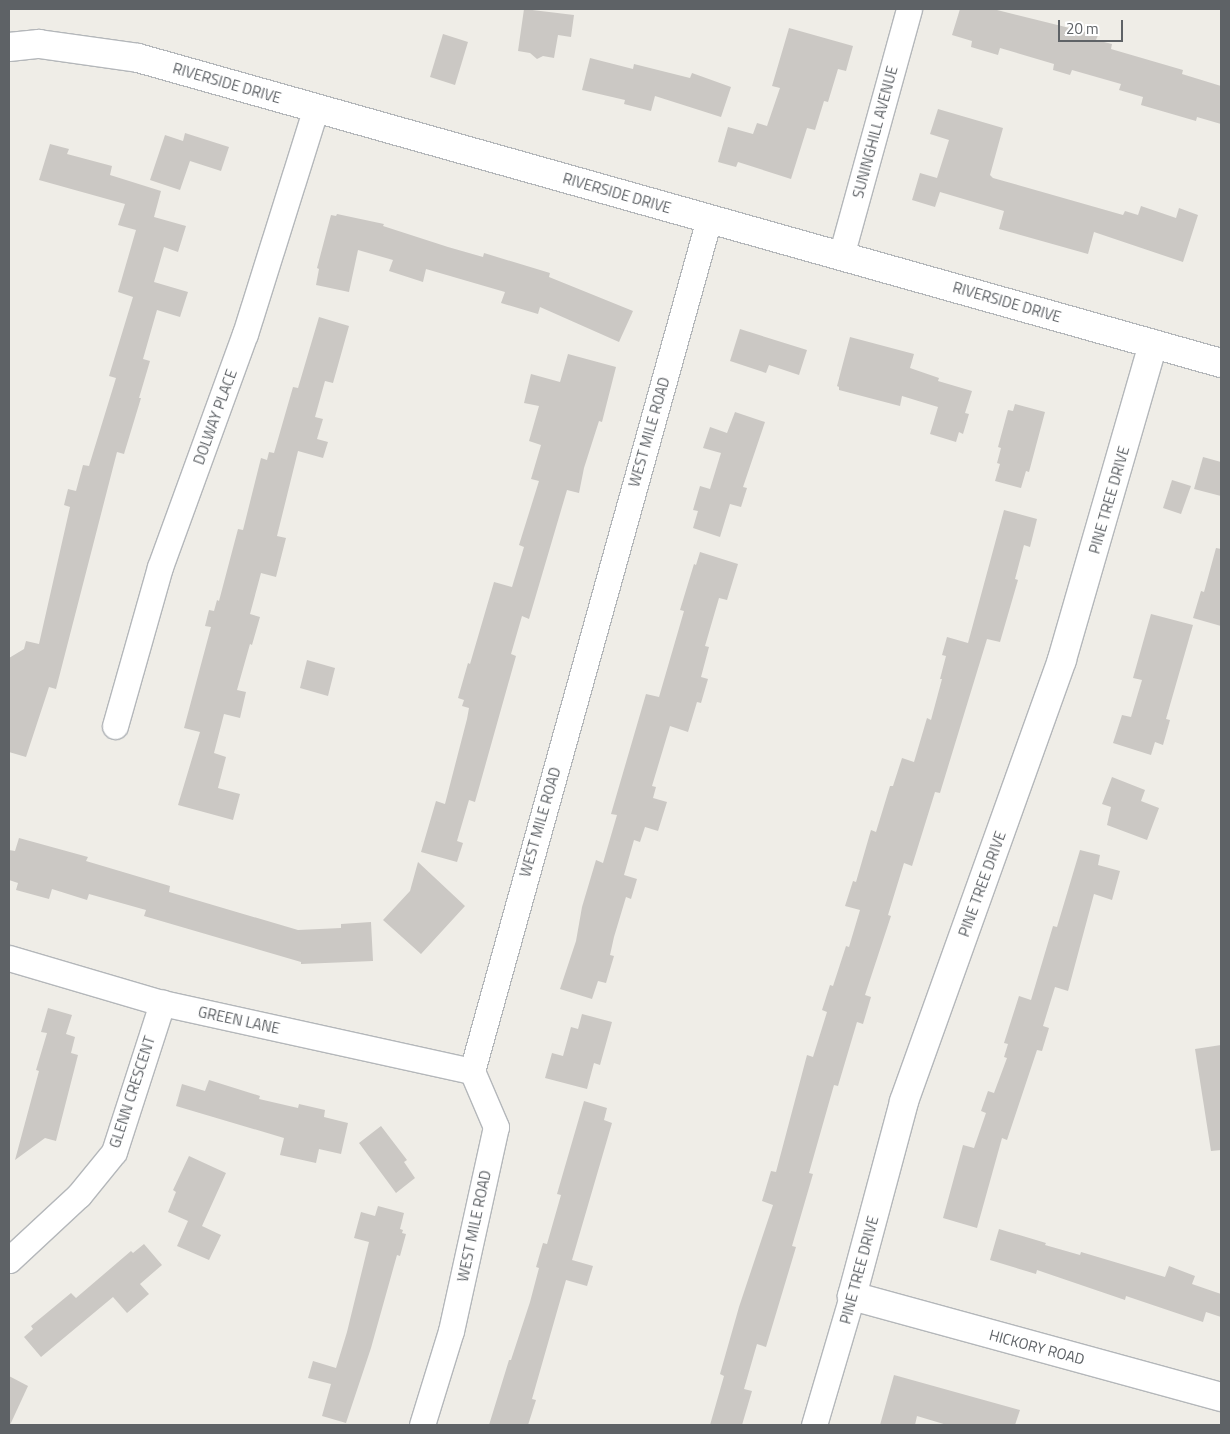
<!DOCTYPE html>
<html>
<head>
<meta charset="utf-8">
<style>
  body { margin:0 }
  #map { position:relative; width:1230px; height:1434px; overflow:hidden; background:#efede7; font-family:"Titillium Web",sans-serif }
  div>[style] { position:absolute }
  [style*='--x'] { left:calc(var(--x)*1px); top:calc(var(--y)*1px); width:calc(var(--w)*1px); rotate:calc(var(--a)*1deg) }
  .building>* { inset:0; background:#cbc8c4 }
  .roads { filter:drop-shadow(1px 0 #b4b7ba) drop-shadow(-1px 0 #b4b7ba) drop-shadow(0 1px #b4b7ba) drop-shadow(0 -1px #b4b7ba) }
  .street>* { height:25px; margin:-12.5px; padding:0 12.5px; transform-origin:12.5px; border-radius:12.5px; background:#fff }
  .secondary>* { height:28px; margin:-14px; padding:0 14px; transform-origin:14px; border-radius:14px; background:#fff }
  span { translate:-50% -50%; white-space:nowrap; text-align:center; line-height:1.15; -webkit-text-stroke:4.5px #fff; paint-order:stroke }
  .street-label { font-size:15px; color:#5e6266 }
  .frame { position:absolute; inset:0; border:10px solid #5e6266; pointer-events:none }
  .scale { position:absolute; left:1058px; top:20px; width:65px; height:22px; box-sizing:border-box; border:2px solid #5e6266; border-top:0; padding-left:6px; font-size:15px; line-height:18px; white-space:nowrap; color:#5e6266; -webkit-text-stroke:4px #fff; paint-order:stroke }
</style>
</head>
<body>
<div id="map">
  <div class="building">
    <div style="clip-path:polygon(524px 9px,574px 15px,571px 37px,558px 35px,554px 58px,543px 56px,537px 59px,530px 53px,518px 51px)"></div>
    <div style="clip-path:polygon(960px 9px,993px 9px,1098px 35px,1096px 40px,1112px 44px,1111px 49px,1183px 70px,1182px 74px,1221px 86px,1221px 124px,1197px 117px,1196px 121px,1141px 105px,1143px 97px,1119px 90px,1121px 84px,1072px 70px,1070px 75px,1053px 70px,1054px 64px,1000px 48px,998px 55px,971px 47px,972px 41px,952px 35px)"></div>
    <div style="clip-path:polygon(789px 28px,853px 46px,846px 71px,838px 69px,828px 102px,824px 101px,815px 130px,807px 128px,791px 179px,738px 162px,736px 167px,718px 162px,728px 127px,753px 134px,757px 123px,767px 126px,780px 88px,772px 86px)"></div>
    <div style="clip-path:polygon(443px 34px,468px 42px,455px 85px,430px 77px)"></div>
    <div style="clip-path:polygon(590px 58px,633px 69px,634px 64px,690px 78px,692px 73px,731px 87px,721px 117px,655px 96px,651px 111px,624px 104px,625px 100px,582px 90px)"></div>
    <div style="clip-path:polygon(938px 109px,1003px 128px,990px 175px,993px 178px,1123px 215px,1125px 211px,1138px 215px,1141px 206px,1176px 218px,1179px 208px,1198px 215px,1183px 262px,1094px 232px,1088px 254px,999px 229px,1004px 211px,940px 192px,935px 207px,912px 200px,920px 173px,937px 178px,949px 140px,930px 134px)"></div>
    <div style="clip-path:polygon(185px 133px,229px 147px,221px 171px,190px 161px,180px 190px,150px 180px,165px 135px,183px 141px)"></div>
    <div style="clip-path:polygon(50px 144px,69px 149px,67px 154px,112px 166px,110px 175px,161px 191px,154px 217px,186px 226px,178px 252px,164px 247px,154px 282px,188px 292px,180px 317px,157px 310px,143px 359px,150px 361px,139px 398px,141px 398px,124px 454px,117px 452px,56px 689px,49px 687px,26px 757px,9px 752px,9px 658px,24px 649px,26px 641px,39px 644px,70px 507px,64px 505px,68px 489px,76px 491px,83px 465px,89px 466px,116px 378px,109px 376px,133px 297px,118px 292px,136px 230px,118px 225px,125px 204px,39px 180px)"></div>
    <div style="clip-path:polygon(337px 214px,384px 224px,383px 226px,448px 247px,483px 257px,484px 253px,550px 273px,549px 277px,633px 311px,619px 342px,540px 307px,538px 314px,501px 303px,505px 292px,426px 269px,423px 282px,389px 271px,393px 260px,358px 250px,349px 292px,316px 285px,319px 269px,317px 268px,331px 215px,336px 216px)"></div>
    <div style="clip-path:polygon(319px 317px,349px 326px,333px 383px,325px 381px,315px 417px,323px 419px,317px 439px,328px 442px,323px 458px,298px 451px,277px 536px,286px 538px,276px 577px,261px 573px,250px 614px,260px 617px,252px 645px,250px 644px,237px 690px,246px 692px,240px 718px,224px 714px,214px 753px,226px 757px,218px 788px,240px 794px,233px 820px,178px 805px,200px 732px,184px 728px,211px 627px,205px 626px,209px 610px,214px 611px,217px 600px,219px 601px,238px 529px,243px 530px,261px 458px,267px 460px,269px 452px,274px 453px,293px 387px,298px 388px)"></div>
    <div style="clip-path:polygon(740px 329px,807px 350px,799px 375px,769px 365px,766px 373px,730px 361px)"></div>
    <div style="clip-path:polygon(850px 337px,914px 354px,910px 368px,939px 378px,938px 381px,972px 391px,965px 413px,969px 414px,963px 434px,959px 432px,956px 442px,930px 434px,938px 407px,902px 396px,900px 406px,839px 390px,839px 387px,837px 386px)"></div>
    <div style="clip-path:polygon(568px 354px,616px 367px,602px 422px,599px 421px,584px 468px,579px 493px,567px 490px,529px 619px,522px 616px,511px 654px,516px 656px,475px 802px,469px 800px,457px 841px,463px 843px,457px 862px,421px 852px,436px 801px,445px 804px,467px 719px,469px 708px,462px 706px,464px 700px,458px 698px,468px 663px,470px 664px,494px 582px,512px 587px,524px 547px,519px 545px,539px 481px,531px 479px,541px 445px,529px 441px,539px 406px,524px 403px,531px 374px,560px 382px)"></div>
    <div style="clip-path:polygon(1015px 404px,1045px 412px,1029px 472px,1026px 471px,1021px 488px,995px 481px,1000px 464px,997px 463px,1001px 448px,998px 447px,1008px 410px,1013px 411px)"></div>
    <div style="clip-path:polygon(735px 412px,765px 422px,743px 487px,747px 488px,741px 507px,730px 504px,720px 537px,693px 528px,698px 511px,693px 510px,700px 486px,710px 489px,721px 453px,703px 448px,710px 427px,727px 433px)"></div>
    <div style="clip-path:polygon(1203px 457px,1221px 462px,1221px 496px,1194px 489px)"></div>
    <div style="clip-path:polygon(1172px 480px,1191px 486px,1181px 514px,1163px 508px)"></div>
    <div style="clip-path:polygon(1004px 510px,1037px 519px,1030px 547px,1024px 545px,1015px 579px,1018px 580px,1000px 642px,987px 639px,940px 793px,935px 792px,912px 866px,904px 863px,888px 915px,891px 916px,865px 995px,871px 997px,863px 1024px,857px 1022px,838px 1086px,834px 1085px,809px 1173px,813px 1174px,792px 1246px,796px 1247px,766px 1347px,757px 1344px,744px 1389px,752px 1391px,742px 1425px,710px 1425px,724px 1376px,720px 1374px,739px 1307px,773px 1205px,762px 1201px,771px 1171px,776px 1172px,807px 1055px,813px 1057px,827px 1012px,822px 1010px,830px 985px,833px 986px,846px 946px,849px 947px,860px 910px,845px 906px,853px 881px,856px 882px,871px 830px,876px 832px,890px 786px,893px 786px,902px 758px,914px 762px,927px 718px,931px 720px,942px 679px,940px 679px,946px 656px,942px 655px,947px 637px,968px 643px)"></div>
    <div style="clip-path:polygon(1216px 548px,1221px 549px,1221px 626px,1193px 618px,1201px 591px,1204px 592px)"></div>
    <div style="clip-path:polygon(700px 552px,738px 564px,727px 600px,719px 598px,705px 646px,709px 647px,701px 677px,708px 679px,701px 703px,697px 702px,688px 732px,670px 726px,652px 786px,656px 787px,653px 798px,667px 802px,658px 831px,645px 827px,640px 842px,634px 840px,624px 875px,637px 879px,631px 899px,626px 897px,614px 937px,610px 955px,614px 956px,606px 983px,598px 981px,592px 999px,560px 989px,576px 941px,582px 907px,596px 860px,603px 863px,617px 815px,611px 814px,646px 694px,659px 697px,684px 611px,680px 610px,694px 564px,696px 565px)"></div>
    <div style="clip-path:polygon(1151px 614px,1193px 625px,1166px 719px,1170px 720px,1163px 745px,1155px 742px,1151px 755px,1113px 743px,1122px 715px,1131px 717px,1142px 680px,1133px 678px)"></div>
    <div style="clip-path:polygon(307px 660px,335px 668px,328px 696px,300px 688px)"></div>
    <div style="clip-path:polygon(1112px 777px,1145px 790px,1141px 801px,1159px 808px,1147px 840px,1107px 825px,1111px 807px,1102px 804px)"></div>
    <div style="clip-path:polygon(19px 838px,88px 857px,86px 861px,170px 886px,169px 892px,298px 930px,341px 928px,341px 924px,371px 922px,373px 961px,301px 964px,301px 962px,144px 916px,146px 910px,89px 894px,87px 900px,52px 889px,49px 899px,16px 890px,18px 883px,9px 880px,9px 850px,15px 851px)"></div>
    <div style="clip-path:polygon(1080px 850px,1100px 855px,1098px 865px,1120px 871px,1112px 900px,1094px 894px,1068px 991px,1055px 987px,1043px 1026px,1049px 1028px,1042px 1051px,1037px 1050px,1007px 1140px,1002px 1138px,977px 1228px,943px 1218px,963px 1145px,974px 1148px,986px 1113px,981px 1111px,988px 1091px,994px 1093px,1007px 1058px,1004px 1057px,1008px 1044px,1004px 1043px,1019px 996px,1031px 1000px,1053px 926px,1057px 927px)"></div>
    <div style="clip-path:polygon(418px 862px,465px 906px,421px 954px,383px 920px,410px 891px)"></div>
    <div style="clip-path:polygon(48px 1008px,72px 1015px,66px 1034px,75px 1037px,71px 1053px,78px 1055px,56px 1141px,45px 1138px,15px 1160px,39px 1071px,36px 1070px,47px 1033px,41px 1032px)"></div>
    <div style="clip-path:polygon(582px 1014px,612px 1022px,600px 1065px,594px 1063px,587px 1089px,545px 1078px,552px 1053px,563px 1056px,571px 1027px,578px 1029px)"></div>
    <div style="clip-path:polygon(1221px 1045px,1221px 1150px,1211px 1151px,1195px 1049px)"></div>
    <div style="clip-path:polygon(209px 1080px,260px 1096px,259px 1099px,298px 1108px,299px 1104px,325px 1110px,324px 1117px,348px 1123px,341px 1154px,319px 1149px,316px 1163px,280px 1155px,284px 1138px,176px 1106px,182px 1084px,205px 1091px)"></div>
    <div style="clip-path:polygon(584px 1101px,607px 1108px,604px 1120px,612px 1123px,572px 1260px,593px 1266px,587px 1286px,566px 1280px,532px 1399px,536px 1400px,528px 1425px,489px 1425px,509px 1360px,511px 1360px,530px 1302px,539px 1268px,536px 1267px,543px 1243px,547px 1244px,561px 1195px,557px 1194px)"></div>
    <div style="clip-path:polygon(381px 1126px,407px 1160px,404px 1162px,415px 1178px,396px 1193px,359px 1143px)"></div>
    <div style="clip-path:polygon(189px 1156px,226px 1173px,202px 1226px,221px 1235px,209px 1260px,177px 1246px,188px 1221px,168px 1212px,176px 1192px,173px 1190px)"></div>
    <div style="clip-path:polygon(378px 1206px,404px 1213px,400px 1229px,403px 1230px,402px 1233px,406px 1234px,400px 1256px,397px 1255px,371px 1348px,346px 1423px,322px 1416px,331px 1384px,308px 1378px,313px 1361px,336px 1368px,347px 1332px,369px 1242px,354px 1238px,361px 1212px,375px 1216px)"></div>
    <div style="clip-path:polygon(999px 1229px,1046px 1243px,1045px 1245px,1080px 1255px,1081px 1252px,1165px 1277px,1169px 1266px,1195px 1276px,1192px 1284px,1221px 1294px,1221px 1317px,1206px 1312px,1203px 1322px,1126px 1296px,1125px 1300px,1037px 1270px,1036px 1274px,990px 1260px)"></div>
    <div style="clip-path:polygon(144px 1244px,162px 1265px,140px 1284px,149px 1294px,127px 1313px,113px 1297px,41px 1357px,24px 1337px,33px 1329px,31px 1326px,71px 1293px,76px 1298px,131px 1251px,133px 1253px)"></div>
    <div style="clip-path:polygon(894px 1375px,1020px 1410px,1015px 1425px,947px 1425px,917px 1416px,915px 1425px,880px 1425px)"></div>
    <div style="clip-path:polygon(9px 1376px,28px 1386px,10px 1425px,9px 1425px)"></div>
  </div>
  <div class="roads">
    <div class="street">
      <div style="--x:841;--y:256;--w:256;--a:-74.6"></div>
      <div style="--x:115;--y:726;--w:165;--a:-74.2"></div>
      <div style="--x:160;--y:567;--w:248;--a:-70"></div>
      <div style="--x:245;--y:334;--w:237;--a:-72.6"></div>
      <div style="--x:9;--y:958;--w:159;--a:16.4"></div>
      <div style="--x:162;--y:1003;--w:317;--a:12.4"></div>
      <div style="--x:9;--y:1260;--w:96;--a:-42.9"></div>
      <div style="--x:79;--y:1195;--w:55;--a:-50.9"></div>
      <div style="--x:114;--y:1152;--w:157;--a:-72.1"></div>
      <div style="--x:422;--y:1425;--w:98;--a:-72.9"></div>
      <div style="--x:451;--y:1331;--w:209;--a:-77.6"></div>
      <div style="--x:496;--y:1127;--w:61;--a:-113.2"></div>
      <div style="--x:472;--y:1071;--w:884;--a:-74.46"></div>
      <div style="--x:814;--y:1425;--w:134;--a:-73.6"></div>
    </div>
    <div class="secondary">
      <div style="--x:9;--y:47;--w:30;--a:-6"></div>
      <div style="--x:39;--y:44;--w:100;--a:8"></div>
      <div style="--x:138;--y:58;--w:1125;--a:15.73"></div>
      <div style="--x:1153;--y:344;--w:329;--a:106.1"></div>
      <div style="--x:1062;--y:660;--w:469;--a:109.7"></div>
      <div style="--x:904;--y:1102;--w:201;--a:105"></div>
      <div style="--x:852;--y:1296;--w:383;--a:15.3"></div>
    </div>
  </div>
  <div class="street-label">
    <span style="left:227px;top:83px;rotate:16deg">RIVERSIDE DRIVE</span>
    <span style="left:875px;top:132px;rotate:-75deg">SUNINGHILL AVENUE</span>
    <span style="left:617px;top:193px;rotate:16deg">RIVERSIDE DRIVE</span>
    <span style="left:1007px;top:302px;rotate:16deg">RIVERSIDE DRIVE</span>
    <span style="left:215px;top:417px;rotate:-70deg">DOLWAY PLACE</span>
    <span style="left:649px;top:432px;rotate:-74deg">WEST MILE ROAD</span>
    <span style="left:1109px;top:500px;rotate:-74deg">PINE TREE DRIVE</span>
    <span style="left:540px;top:822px;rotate:-74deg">WEST MILE ROAD</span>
    <span style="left:982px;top:884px;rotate:-70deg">PINE TREE DRIVE</span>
    <span style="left:239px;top:1020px;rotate:12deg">GREEN LANE</span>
    <span style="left:132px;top:1092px;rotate:-72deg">GLENN CRESCENT</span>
    <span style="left:474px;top:1226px;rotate:-78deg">WEST MILE ROAD</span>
    <span style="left:859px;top:1270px;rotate:-75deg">PINE TREE DRIVE</span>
    <span style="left:1037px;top:1347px;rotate:15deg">HICKORY ROAD</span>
  </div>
  <div class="frame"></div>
  <div class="scale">20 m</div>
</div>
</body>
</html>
